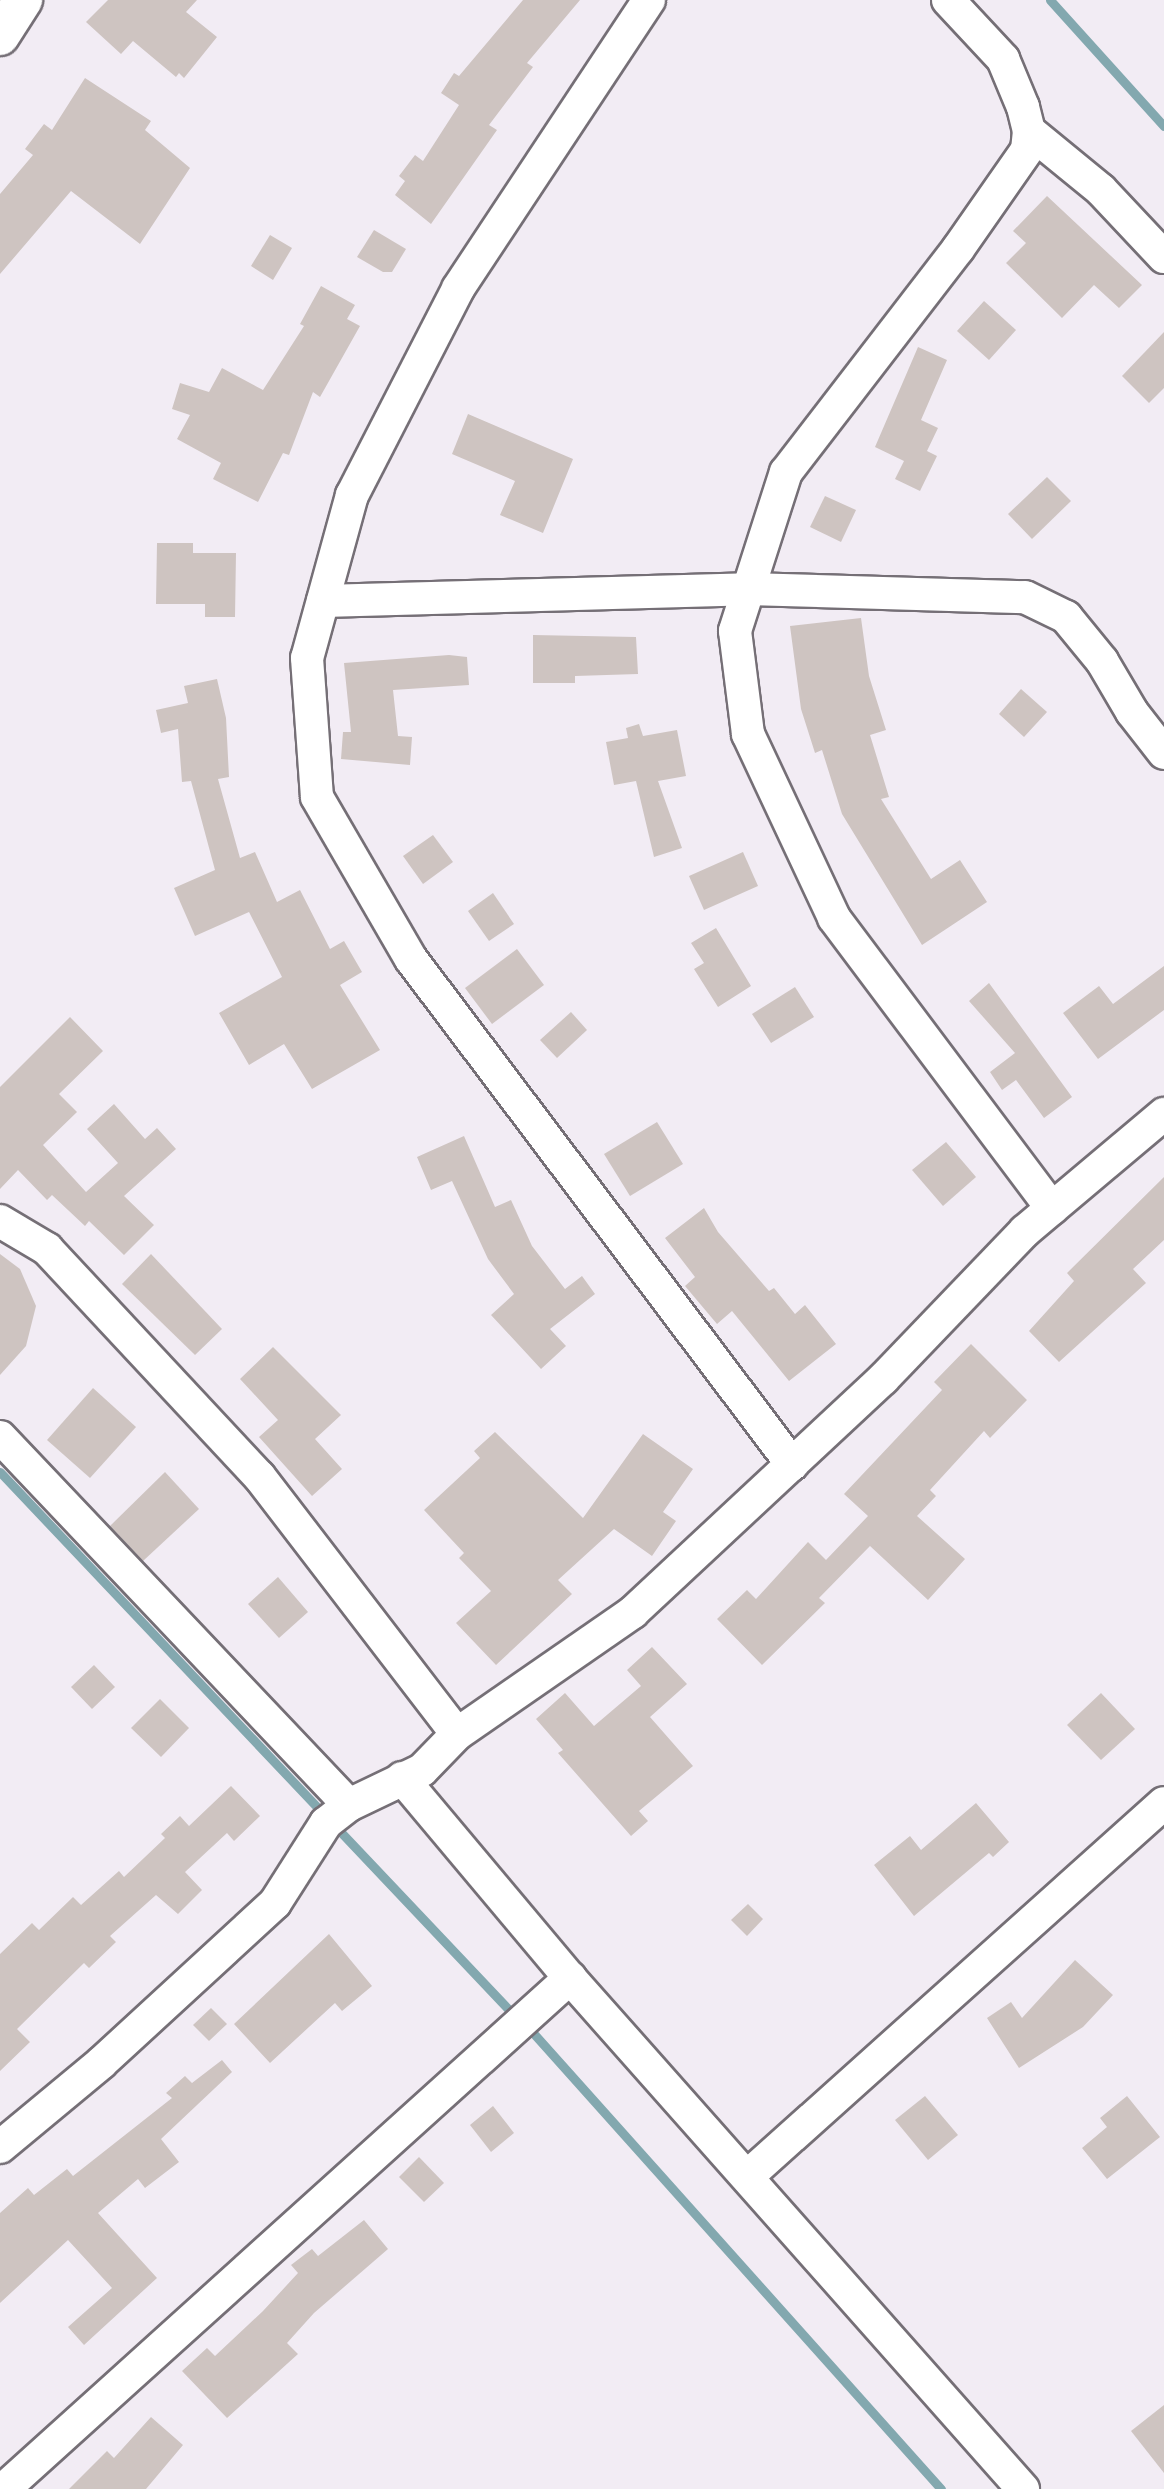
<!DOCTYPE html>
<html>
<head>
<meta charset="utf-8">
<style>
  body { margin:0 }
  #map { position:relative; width:1164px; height:2489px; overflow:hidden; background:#f2ecf4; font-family:"Noto Sans",sans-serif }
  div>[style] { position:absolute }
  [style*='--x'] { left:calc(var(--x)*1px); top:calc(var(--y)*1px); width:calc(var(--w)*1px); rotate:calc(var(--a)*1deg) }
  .stream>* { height:9px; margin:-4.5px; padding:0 4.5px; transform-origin:4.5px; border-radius:4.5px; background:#83a8af }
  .building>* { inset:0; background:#cec4c1 }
  .roads { filter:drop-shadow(2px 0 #756f76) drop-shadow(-2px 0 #756f76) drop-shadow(0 2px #756f76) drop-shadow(0 -2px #756f76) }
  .minor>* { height:32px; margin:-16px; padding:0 16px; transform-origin:16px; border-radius:16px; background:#fff }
  .major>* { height:38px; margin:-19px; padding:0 19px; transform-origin:19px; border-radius:19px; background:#fff }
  span { translate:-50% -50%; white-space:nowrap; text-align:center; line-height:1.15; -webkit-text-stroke:5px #fdfbfe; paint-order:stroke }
</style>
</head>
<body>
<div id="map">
  <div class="stream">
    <div style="--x:1050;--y:0;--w:170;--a:47.9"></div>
    <div style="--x:0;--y:1472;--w:743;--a:46.58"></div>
    <div style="--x:535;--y:2035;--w:609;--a:48.19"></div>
  </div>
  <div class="building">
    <div style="clip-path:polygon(108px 0,197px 0,186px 12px,217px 37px,184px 78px,179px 73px,176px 77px,133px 41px,121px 54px,86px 22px)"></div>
    <div style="clip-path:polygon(523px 0,580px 0,527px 63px,533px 67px,489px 125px,497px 130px,431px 224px,395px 195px,405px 181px,399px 176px,415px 155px,423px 161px,459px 105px,441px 93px,454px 73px,459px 76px)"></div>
    <div style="clip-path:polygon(85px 78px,151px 121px,145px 130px,190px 168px,140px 244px,71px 191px,0 274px,0 194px,33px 155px,25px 149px,44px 124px,52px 130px)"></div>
    <div style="clip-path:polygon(1047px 196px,1142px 285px,1119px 308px,1094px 285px,1062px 318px,1006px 263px,1026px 243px,1013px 231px)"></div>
    <div style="clip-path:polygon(374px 230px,406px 249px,392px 272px,383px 272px,357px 257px)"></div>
    <div style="clip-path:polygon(270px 235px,292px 248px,273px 280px,251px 266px)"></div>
    <div style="clip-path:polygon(321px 286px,355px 305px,347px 319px,360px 326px,320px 397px,313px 392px,289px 455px,283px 453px,258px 502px,213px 479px,221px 463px,177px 439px,190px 415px,172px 409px,180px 383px,209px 392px,222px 368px,263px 390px,304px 326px,300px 324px)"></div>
    <div style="clip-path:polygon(984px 301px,1016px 330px,989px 360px,957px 331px)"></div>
    <div style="clip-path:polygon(1164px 332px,1164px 388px,1149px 403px,1122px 376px)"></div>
    <div style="clip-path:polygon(918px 347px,947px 360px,921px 420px,938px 428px,927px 451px,937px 456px,920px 491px,895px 479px,904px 461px,875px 447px)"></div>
    <div style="clip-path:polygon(468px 414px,573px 459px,543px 533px,500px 515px,515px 481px,452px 454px)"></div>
    <div style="clip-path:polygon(1047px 477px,1071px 501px,1032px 539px,1008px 514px)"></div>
    <div style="clip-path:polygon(825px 496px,856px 510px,841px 542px,810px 527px)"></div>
    <div style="clip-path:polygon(157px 543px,193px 543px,193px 553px,236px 553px,235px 617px,205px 617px,205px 604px,156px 604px)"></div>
    <div style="clip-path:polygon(861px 618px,869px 676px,886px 730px,870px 735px,889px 797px,881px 799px,931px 879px,960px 860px,987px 902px,922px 945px,842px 814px,822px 750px,815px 753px,801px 709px,790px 626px)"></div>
    <div style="clip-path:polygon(533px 635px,636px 637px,638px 674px,575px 676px,575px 683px,533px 683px)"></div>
    <div style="clip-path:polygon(449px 655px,467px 657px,469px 685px,393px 690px,398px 736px,412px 737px,410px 765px,341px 759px,343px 732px,351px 732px,344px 663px)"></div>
    <div style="clip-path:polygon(217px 679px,226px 718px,229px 777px,218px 779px,240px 858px,255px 852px,277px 902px,300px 890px,330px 949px,344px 941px,362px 972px,340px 985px,380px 1050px,312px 1089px,284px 1044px,249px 1065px,219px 1013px,282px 977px,249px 912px,195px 936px,174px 888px,215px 870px,191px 781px,182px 782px,178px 729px,161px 733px,156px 710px,188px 703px,184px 686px)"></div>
    <div style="clip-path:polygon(1021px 689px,1047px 712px,1024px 737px,999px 714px)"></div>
    <div style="clip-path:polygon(639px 724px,643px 736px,677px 730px,686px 776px,658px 781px,682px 848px,654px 857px,636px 781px,614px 785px,606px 742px,628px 738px,626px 728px)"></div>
    <div style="clip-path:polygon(433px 835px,453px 862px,423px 884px,403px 856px)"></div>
    <div style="clip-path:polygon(743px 852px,758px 886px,704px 910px,689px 876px)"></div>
    <div style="clip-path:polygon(493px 893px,514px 924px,489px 941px,468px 911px)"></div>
    <div style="clip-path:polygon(716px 928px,751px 986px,718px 1007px,694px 969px,704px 963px,691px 943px)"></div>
    <div style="clip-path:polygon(517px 949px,544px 985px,492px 1024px,465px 988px)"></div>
    <div style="clip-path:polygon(1164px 966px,1164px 1010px,1098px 1059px,1063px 1013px,1099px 986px,1113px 1004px)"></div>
    <div style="clip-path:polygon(989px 983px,1072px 1097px,1044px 1118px,1016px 1080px,1002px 1090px,990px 1072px,1015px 1053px,969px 1001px)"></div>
    <div style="clip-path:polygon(795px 987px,814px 1017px,771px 1043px,752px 1014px)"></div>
    <div style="clip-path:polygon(571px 1012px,587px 1030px,557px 1058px,540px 1040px)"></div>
    <div style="clip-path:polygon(70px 1017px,103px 1051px,59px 1094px,77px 1112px,43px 1145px,86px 1192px,118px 1163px,87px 1129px,114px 1104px,145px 1139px,157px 1128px,176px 1149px,124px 1196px,154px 1225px,124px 1255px,89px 1221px,85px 1226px,52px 1195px,47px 1200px,18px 1170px,0 1189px,0 1087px)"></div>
    <div style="clip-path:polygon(657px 1122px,683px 1164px,630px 1196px,604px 1154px)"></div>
    <div style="clip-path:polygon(464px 1136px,495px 1207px,511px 1200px,532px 1246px,565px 1289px,582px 1276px,595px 1294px,550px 1329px,566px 1346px,541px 1369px,491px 1315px,514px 1294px,488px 1259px,452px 1181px,431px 1190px,417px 1157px)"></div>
    <div style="clip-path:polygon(946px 1142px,976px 1177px,943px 1206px,912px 1170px)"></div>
    <div style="clip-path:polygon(1164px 1177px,1164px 1240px,1133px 1269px,1146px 1283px,1059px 1362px,1029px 1331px,1074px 1281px,1067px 1273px)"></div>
    <div style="clip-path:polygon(704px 1208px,718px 1232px,769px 1291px,774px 1288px,795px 1314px,805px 1305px,836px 1344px,789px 1381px,732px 1311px,717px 1324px,685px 1286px,695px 1277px,665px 1238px)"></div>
    <div style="clip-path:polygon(0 1254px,20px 1269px,36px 1306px,26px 1346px,0 1375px)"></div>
    <div style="clip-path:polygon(151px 1254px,222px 1329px,195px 1355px,122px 1284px)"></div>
    <div style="clip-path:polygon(971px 1344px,1027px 1400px,990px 1438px,984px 1431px,930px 1490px,936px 1496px,917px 1516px,965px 1559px,928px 1600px,870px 1546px,819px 1598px,825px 1603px,762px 1665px,717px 1619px,747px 1590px,756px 1599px,808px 1542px,826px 1560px,868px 1516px,844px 1494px,942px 1390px,934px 1382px)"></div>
    <div style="clip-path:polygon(273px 1347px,341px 1415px,315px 1439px,342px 1469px,312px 1496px,259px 1437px,278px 1420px,240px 1379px)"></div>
    <div style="clip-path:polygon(93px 1388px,136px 1427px,90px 1478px,47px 1440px)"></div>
    <div style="clip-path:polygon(495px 1432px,583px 1518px,643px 1434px,693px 1469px,663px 1512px,676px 1521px,652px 1556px,614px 1529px,558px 1580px,572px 1594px,496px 1665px,456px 1623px,491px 1591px,459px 1558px,464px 1553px,424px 1510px,480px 1458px,474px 1451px)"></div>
    <div style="clip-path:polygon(165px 1472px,199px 1509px,143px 1561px,110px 1526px)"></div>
    <div style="clip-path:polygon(278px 1577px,308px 1612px,279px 1638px,248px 1604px)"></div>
    <div style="clip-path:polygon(652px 1647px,687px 1684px,650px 1717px,693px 1766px,639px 1811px,648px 1821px,631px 1836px,558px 1753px,563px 1750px,536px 1719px,565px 1693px,594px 1726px,641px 1686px,627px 1670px)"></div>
    <div style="clip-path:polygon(94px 1665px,115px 1687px,92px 1709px,71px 1687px)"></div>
    <div style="clip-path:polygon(1101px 1693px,1135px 1729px,1101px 1760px,1067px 1725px)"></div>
    <div style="clip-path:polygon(160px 1699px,189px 1728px,161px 1757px,131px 1728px)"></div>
    <div style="clip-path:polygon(231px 1786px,260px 1816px,234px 1841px,227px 1833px,185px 1872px,202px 1890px,178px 1914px,156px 1895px,110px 1936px,116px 1942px,89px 1968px,84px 1963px,17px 2029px,30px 2042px,0 2071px,0 1954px,32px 1923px,39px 1930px,73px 1897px,81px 1905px,119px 1871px,124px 1877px,165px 1838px,161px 1834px,180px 1816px,189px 1826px)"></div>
    <div style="clip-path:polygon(976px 1803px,1009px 1842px,993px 1857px,989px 1853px,914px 1916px,874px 1865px,910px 1836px,921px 1850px)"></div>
    <div style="clip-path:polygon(748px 1904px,763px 1919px,747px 1936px,731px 1920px)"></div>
    <div style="clip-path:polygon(329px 1934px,372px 1986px,342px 2011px,335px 2003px,270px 2063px,234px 2024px)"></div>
    <div style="clip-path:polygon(1075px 1960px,1113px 1995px,1083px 2027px,1019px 2068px,987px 2018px,1011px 2002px,1022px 2018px)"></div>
    <div style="clip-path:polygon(211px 2008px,227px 2024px,209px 2041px,193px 2025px)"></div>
    <div style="clip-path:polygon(222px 2060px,232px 2072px,161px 2139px,179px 2162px,145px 2188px,138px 2179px,98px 2213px,157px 2278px,84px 2345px,68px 2327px,112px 2288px,68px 2240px,0 2303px,0 2213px,28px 2188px,34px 2195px,67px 2169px,73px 2176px,172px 2098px,166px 2093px,185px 2076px,192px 2083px)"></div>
    <div style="clip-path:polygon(925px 2096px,958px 2135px,928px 2160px,895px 2120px)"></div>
    <div style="clip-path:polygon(1127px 2096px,1160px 2137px,1107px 2179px,1082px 2148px,1107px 2127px,1100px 2118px)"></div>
    <div style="clip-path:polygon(493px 2106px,514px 2133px,491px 2152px,470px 2125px)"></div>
    <div style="clip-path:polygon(419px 2157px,444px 2183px,424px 2202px,399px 2177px)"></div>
    <div style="clip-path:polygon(364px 2220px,388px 2249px,314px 2313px,287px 2343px,298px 2354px,227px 2418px,182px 2371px,207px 2348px,215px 2356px,263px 2311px,298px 2273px,291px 2265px,312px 2249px,318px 2256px)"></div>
    <div style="clip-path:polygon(1164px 2405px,1164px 2473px,1131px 2431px)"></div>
    <div style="clip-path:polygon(151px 2417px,183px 2445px,146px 2489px,69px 2489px,107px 2451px,114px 2458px)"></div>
  </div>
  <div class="roads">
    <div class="minor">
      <div style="--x:649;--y:0;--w:346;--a:123.5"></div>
      <div style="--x:458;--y:289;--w:232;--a:117.2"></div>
      <div style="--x:352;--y:495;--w:169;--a:105.4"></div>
      <div style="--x:307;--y:658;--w:139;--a:85.9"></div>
      <div style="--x:317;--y:797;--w:187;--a:59.9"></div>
      <div style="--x:411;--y:959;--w:633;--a:52.97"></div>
      <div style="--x:948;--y:0;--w:81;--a:47"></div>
      <div style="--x:1003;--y:59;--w:52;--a:67.4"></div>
      <div style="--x:1023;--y:107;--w:25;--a:76"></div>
      <div style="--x:1029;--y:131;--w:19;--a:96"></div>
      <div style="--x:1027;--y:150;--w:121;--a:124.9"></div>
      <div style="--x:958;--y:249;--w:282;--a:127.6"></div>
      <div style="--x:786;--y:472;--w:167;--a:107.8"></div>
      <div style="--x:735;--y:631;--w:104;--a:82.8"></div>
      <div style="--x:748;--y:734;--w:203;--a:64.9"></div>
      <div style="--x:834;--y:918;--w:363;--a:53.1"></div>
      <div style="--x:1029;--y:131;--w:93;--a:39.3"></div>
      <div style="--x:1101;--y:190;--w:92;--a:46.8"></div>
      <div style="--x:323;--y:601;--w:425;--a:-1.6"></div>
      <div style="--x:748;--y:589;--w:277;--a:1.7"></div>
      <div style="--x:1025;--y:597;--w:46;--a:26"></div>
      <div style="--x:1066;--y:617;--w:57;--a:50.7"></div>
      <div style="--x:1102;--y:661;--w:59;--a:59.5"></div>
      <div style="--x:1132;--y:712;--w:52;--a:52"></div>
      <div style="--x:0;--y:1221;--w:55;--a:30.8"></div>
      <div style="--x:47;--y:1249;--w:311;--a:47"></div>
      <div style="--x:259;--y:1476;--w:325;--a:52.5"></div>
      <div style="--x:0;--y:1437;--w:507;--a:46.52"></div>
      <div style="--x:402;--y:1778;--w:261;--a:50"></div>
      <div style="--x:570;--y:1978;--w:683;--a:48.44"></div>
      <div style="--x:0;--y:2147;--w:131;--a:-39.7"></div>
      <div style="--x:101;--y:2063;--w:236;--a:-42.6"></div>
      <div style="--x:275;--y:1903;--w:95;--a:-57.5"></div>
      <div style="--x:326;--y:1823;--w:29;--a:-38"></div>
      <div style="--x:349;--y:1805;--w:81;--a:-25.6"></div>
      <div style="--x:422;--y:1770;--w:50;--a:-45.8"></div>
      <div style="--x:457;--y:1734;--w:214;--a:-34.7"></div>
      <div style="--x:633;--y:1612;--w:342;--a:-43"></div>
      <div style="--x:883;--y:1379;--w:205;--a:-46.2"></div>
      <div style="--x:1025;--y:1231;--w:182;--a:-40.1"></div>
      <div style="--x:749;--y:2175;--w:557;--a:-41.87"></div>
      <div style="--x:4;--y:2489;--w:763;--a:-42.08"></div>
    </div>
    <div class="major">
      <div style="--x:0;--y:36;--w:43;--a:-57.4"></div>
    </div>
  </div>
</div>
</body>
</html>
